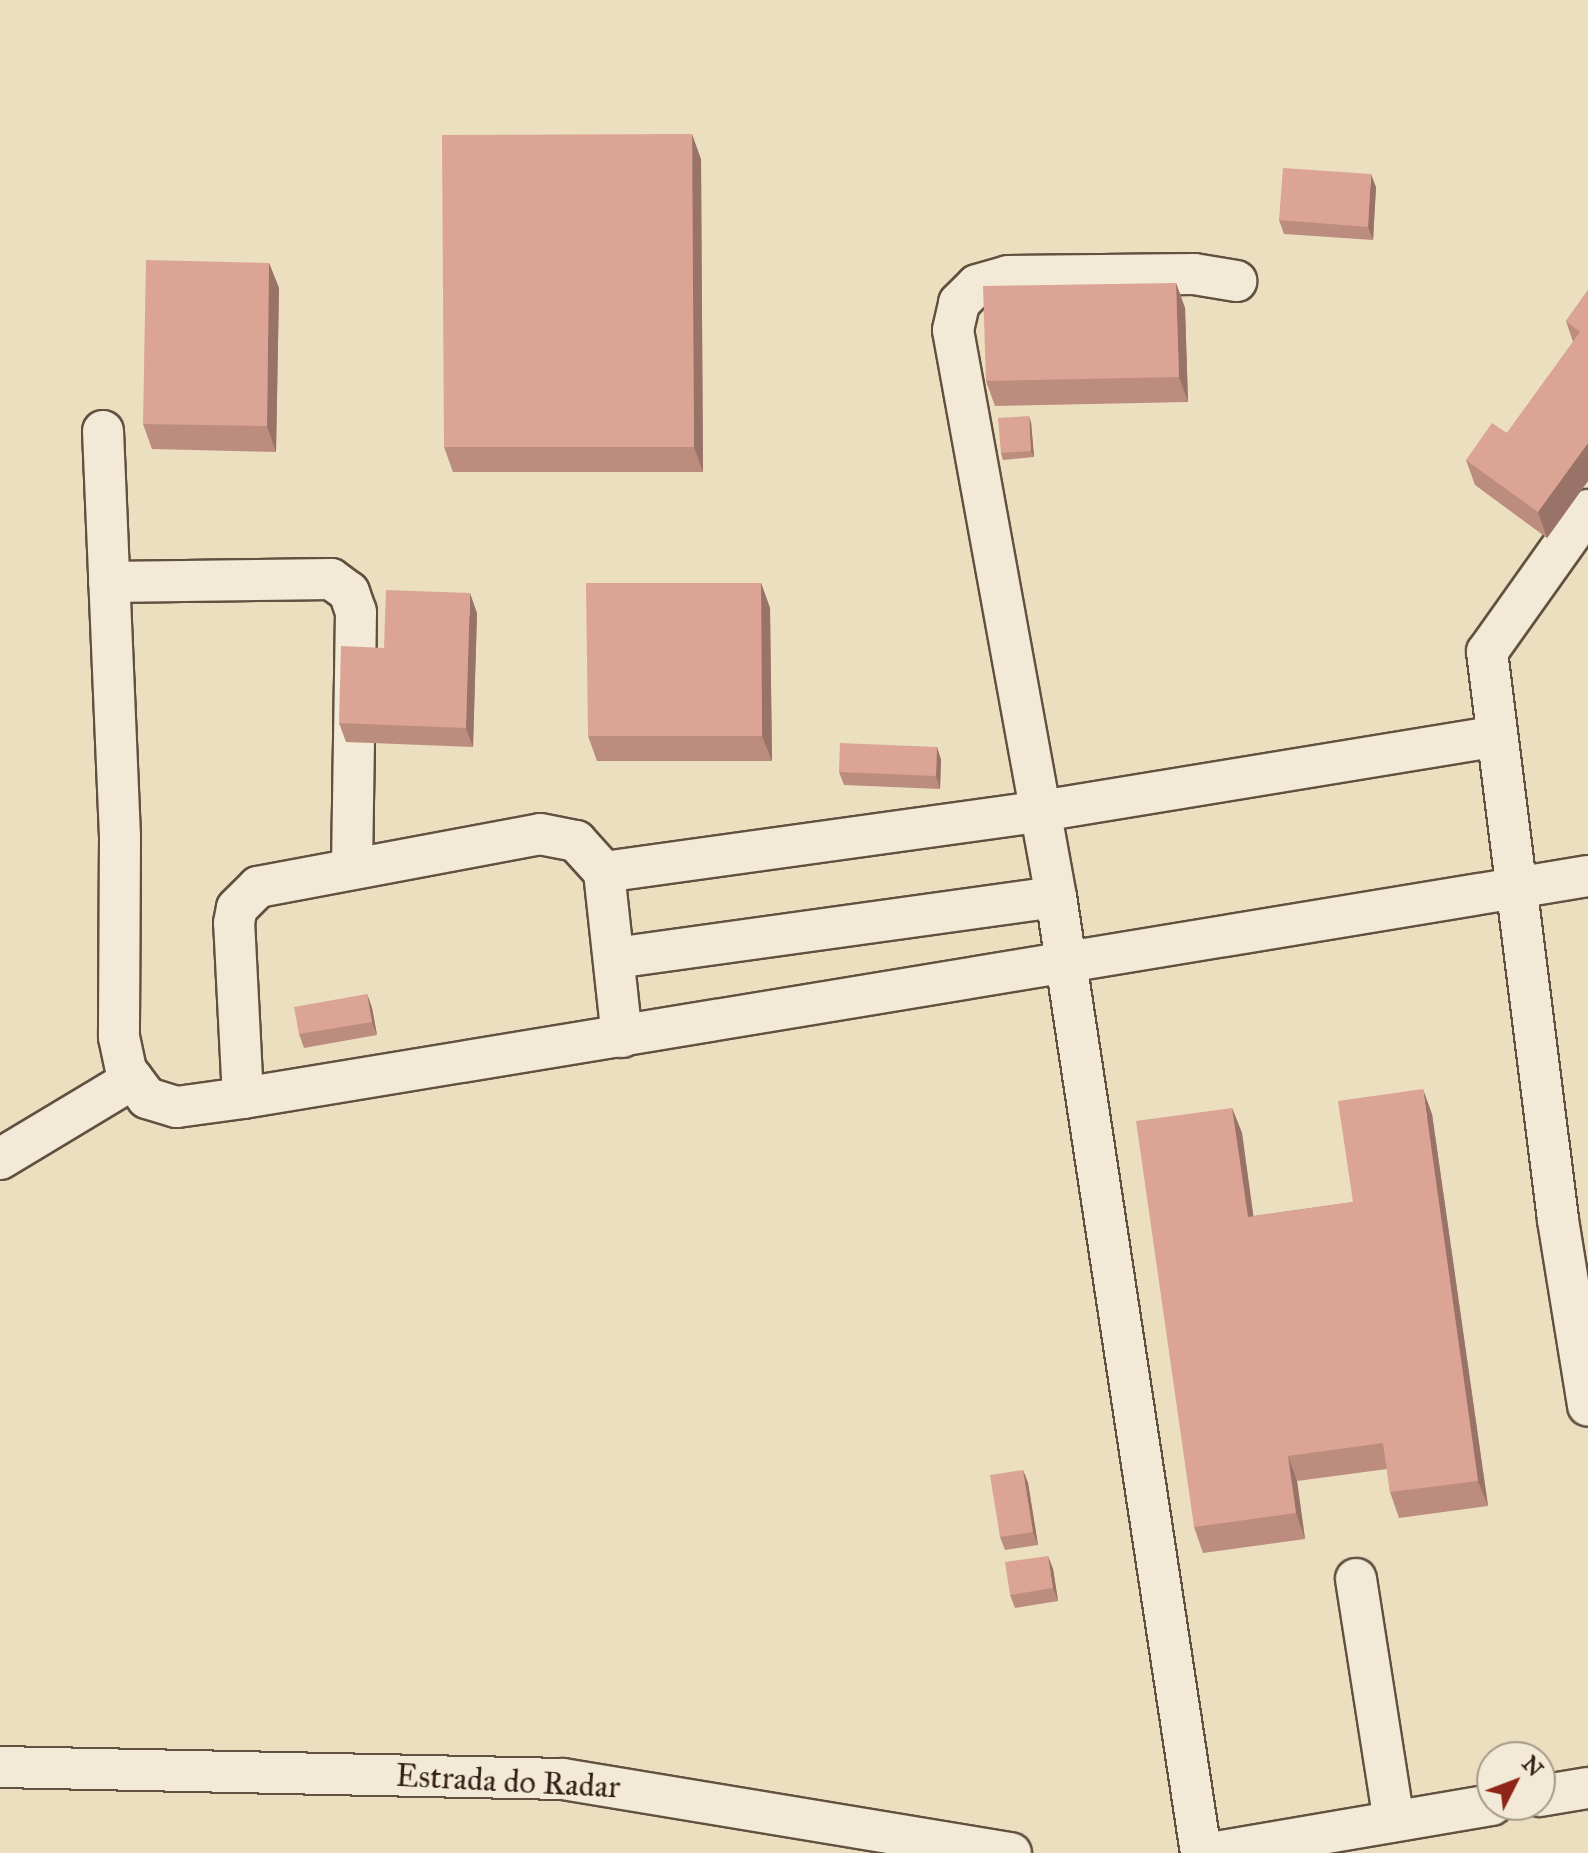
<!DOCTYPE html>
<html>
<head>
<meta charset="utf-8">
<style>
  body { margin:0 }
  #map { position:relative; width:1588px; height:1853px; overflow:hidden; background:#ebdfc0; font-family:"IM FELL Great Primer",serif }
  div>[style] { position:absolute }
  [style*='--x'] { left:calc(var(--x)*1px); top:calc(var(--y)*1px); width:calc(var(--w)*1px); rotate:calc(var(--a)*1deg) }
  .roads { filter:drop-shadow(2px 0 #625040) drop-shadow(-2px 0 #625040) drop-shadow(0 2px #625040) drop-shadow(0 -2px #625040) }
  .minor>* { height:40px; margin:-20px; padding:0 20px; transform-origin:20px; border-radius:20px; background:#f2ead6 }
  .wall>* { inset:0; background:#bc8d7f }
  .shaded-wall>* { inset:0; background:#997368 }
  .building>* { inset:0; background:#dba494 }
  span { translate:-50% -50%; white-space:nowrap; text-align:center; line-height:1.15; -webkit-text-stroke:6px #f2ead6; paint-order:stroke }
  .street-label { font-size:32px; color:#342116 }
  .north { position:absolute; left:1476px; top:1741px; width:80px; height:80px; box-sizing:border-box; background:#f2ead6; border:2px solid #a69a89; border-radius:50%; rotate:48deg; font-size:22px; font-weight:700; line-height:32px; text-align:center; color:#342116 }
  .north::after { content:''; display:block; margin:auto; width:28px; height:36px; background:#8f2418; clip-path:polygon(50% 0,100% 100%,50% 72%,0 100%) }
</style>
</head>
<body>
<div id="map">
  <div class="roads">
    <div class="minor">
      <div style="--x:103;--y:431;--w:406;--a:87.6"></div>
      <div style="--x:120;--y:837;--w:200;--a:90.3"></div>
      <div style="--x:119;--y:1037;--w:34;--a:78"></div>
      <div style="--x:126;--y:1070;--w:35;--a:53"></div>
      <div style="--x:147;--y:1098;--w:31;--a:17"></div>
      <div style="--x:177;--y:1107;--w:67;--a:-7.8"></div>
      <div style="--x:243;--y:1098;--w:1363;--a:-9.37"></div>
      <div style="--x:1588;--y:510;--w:174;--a:125.4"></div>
      <div style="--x:1487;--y:652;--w:572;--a:82.87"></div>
      <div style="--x:1558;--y:1220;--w:188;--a:80.8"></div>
      <div style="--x:109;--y:582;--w:222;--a:-0.8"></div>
      <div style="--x:331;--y:579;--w:22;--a:36"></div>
      <div style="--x:349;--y:592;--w:21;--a:71"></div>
      <div style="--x:356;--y:612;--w:255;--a:90.9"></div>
      <div style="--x:604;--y:872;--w:441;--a:-7.9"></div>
      <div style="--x:1041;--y:811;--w:462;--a:-9.3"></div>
      <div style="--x:615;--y:958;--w:445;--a:-7.9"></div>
      <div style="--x:243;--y:1098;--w:175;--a:-92.9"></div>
      <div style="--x:234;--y:923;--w:15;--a:-79"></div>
      <div style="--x:237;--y:908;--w:30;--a:-45"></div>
      <div style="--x:258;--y:887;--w:287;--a:-10.6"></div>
      <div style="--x:540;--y:834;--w:37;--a:11"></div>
      <div style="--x:576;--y:841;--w:42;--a:47.9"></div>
      <div style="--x:604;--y:872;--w:166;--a:83.8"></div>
      <div style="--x:0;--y:1159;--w:155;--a:-31"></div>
      <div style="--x:1356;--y:1579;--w:245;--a:81.1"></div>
      <div style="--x:0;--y:1767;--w:563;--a:1.22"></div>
      <div style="--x:563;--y:1779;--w:454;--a:9.4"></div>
      <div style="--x:1540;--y:1796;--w:49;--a:-9.5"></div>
      <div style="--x:1201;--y:1853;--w:967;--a:-98.62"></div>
      <div style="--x:1056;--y:897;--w:576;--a:-100.3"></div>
      <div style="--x:953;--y:330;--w:28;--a:-77"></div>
      <div style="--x:959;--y:303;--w:25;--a:-45"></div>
      <div style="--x:977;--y:285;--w:32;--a:-16"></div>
      <div style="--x:1008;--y:276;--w:186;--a:-0.6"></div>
      <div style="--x:1194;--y:274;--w:43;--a:9.5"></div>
      <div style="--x:1210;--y:1853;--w:286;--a:-9.7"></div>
    </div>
  </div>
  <div class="wall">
    <div style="clip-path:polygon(701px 159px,703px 472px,453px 472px,444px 447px)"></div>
    <div style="clip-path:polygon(1376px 187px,1373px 240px,1284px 234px,1279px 220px)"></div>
    <div style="clip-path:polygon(269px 263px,279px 288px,276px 452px,152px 449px,143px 424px)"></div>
    <div style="clip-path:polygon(1176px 283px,1185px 308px,1188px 402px,995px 406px,986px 381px)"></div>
    <div style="clip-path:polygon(1588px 290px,1588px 481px,1547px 538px,1475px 485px,1466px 460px,1507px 433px,1573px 342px,1566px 321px)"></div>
    <div style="clip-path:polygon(1031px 422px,1034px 457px,1003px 460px,1001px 453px)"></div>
    <div style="clip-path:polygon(761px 583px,770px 608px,772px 761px,597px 761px,588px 736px)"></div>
    <div style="clip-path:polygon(477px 613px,473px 747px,346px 742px,339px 723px,384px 648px)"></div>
    <div style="clip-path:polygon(937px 747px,941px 760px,940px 789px,844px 785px,839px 772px)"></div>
    <div style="clip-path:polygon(367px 994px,372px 1008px,377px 1035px,304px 1048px,299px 1034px)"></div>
    <div style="clip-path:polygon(1232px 1108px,1242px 1133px,1253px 1216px,1353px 1202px,1432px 1114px,1488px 1506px,1399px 1518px,1390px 1492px,1387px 1469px,1297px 1481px,1305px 1539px,1203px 1553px,1194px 1527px)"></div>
    <div style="clip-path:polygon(1023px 1470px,1028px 1483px,1038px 1545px,1005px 1550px,1000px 1537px)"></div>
    <div style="clip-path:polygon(1048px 1556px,1053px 1569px,1058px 1601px,1015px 1608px,1010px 1595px)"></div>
  </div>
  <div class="shaded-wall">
    <div style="clip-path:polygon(692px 134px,701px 159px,703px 472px,694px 447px)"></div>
    <div style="clip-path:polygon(1371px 174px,1376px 187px,1373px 240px,1368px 227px)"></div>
    <div style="clip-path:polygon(269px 263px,279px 288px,276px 452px,267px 426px)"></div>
    <div style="clip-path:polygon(1176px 283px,1185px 308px,1188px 402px,1179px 377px)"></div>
    <div style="clip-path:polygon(1029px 416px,1031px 422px,1034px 457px,1031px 451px)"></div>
    <div style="clip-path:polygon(1588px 443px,1588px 481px,1547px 538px,1538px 512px)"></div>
    <div style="clip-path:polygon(761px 583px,770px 608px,772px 761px,762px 736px)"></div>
    <div style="clip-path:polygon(470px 593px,477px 613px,473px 747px,466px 728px)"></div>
    <div style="clip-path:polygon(937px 747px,941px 760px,940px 789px,936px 776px)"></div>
    <div style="clip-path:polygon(367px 994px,372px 1008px,377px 1035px,372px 1022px)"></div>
    <div style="clip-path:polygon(1423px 1089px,1432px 1114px,1488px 1506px,1478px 1481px)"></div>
    <div style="clip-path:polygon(1232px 1108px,1242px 1133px,1257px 1242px,1248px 1217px)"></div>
    <div style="clip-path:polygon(1288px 1456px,1297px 1481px,1305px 1539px,1296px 1513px)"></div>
    <div style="clip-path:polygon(1023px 1470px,1028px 1483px,1038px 1545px,1033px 1532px)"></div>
    <div style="clip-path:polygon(1048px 1556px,1053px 1569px,1058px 1601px,1053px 1588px)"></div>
  </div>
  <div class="building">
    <div style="clip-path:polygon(692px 134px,694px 447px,444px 447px,442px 135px)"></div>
    <div style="clip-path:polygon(1283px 168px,1371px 174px,1368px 227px,1279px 220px)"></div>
    <div style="clip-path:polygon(146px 260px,269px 263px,267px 426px,143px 424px)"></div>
    <div style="clip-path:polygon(1176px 283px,1179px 377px,986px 381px,983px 286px)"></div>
    <div style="clip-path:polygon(1588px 290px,1588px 443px,1538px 512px,1466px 460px,1492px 423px,1507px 433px,1580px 332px,1566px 321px)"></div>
    <div style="clip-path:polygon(1029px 416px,1031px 451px,1001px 453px,998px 418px)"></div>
    <div style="clip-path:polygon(586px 583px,761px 583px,762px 736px,588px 736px)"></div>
    <div style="clip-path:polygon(386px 590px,470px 593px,466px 728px,339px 723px,341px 646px,384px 648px)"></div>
    <div style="clip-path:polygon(840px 743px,937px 747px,936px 776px,839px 772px)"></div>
    <div style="clip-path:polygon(367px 994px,372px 1022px,299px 1034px,294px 1007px)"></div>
    <div style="clip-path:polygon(1423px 1089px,1478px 1481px,1390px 1492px,1383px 1443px,1288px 1456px,1296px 1513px,1194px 1527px,1136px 1121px,1232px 1108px,1248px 1217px,1353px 1202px,1338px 1101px)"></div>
    <div style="clip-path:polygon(1023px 1470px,1033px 1532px,1000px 1537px,990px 1475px)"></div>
    <div style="clip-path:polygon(1048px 1556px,1053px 1588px,1010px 1595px,1005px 1562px)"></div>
  </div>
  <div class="street-label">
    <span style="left:508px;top:1782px;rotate:3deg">Estrada do Radar</span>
  </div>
  <div class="north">N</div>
</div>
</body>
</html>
